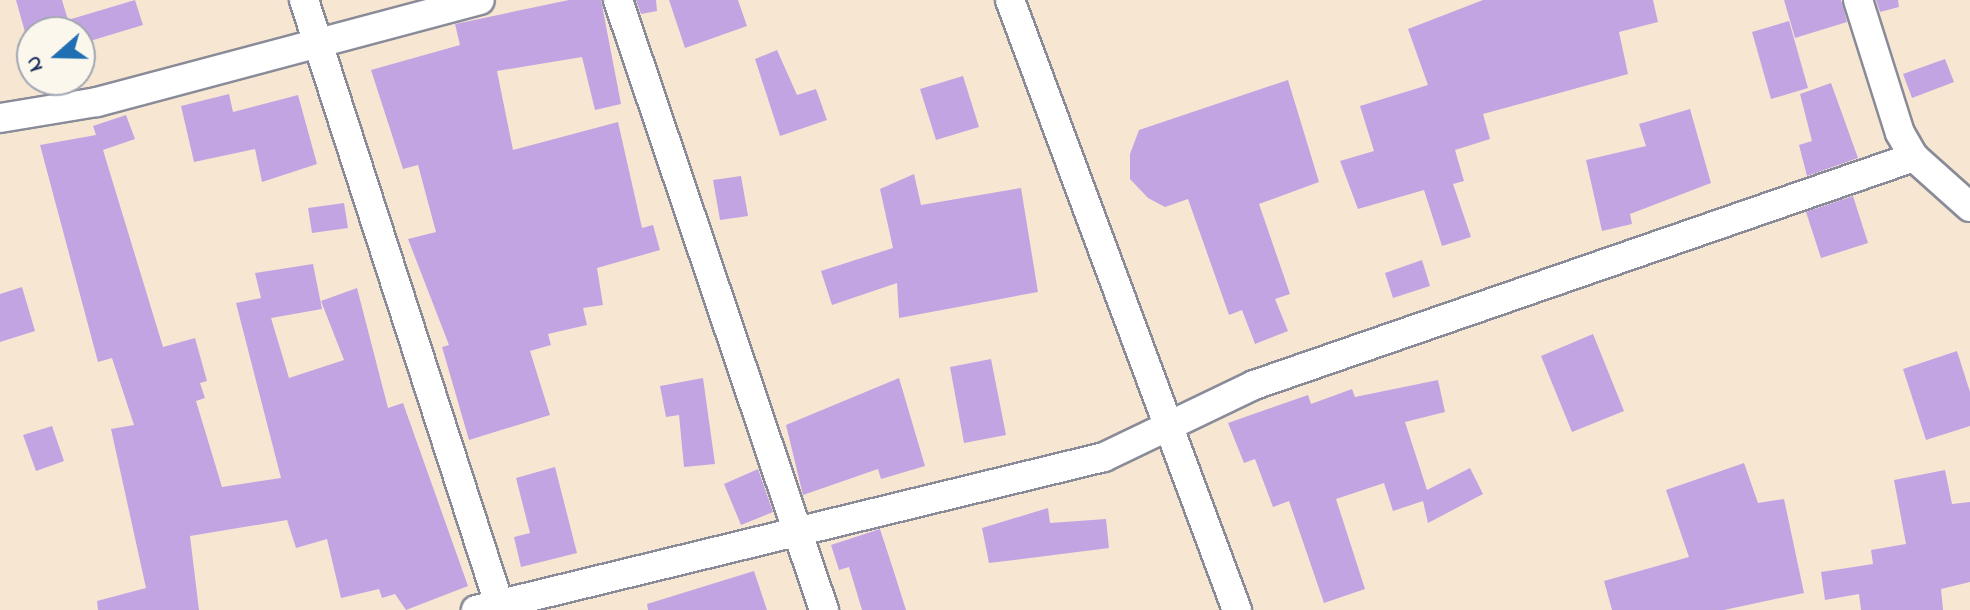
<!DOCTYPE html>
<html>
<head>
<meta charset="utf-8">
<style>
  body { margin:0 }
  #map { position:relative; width:1970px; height:610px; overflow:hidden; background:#f7e7d2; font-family:"Indie Flower",sans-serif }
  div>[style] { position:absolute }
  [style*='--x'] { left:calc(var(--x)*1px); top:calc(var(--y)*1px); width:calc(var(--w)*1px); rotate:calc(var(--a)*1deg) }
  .building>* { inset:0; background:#c3a4e3 }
  .roads { filter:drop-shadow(2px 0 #898b98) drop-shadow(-2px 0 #898b98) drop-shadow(0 2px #898b98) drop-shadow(0 -2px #898b98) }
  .street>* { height:28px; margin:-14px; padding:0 14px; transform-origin:14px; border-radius:14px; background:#fff }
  span { translate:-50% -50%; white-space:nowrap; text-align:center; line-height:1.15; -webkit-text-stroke:6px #fbf7ec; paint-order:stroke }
  .north { position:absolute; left:16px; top:16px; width:80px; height:80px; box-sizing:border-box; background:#fbf7ec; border:2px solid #a1a7b3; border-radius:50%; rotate:250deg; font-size:22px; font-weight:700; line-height:32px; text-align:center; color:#1b2f5e }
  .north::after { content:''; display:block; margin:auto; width:28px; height:36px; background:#1f6fb2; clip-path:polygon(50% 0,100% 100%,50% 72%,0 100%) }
</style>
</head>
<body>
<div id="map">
  <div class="building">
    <div style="clip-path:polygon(16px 0,62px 0,68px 20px,135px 0,143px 25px,80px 44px,80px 32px,32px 32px,32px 57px)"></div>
    <div style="clip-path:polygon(569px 0,601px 0,621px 104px,595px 110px,582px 57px,497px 71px,513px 150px,618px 122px,642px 228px,653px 225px,660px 250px,597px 268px,603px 305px,583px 308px,587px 325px,548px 334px,551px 345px,530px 351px,550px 415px,469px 440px,442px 347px,449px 345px,408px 239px,436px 232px,418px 165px,403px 169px,371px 70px,460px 45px,455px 24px)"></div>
    <div style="clip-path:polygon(636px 0,656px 0,657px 11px,641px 14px)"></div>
    <div style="clip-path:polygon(669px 0,738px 0,747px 26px,685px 48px)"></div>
    <div style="clip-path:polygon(1483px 0,1653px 0,1658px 22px,1619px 32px,1628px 74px,1483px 114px,1490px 139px,1455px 150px,1464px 181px,1453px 184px,1471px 237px,1442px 246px,1424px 190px,1358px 209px,1340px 161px,1374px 151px,1360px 106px,1428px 85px,1408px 29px)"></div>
    <div style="clip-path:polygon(1784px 0,1841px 0,1847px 22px,1795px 38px)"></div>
    <div style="clip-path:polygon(1876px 0,1898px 0,1899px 7px,1880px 12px)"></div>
    <div style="clip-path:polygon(1789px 21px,1808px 88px,1771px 99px,1752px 32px)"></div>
    <div style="clip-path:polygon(777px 50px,797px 95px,816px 89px,827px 120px,780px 136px,755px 59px)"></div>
    <div style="clip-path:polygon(1945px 59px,1954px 82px,1912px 98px,1903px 74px)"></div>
    <div style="clip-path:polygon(963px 76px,979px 127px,936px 140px,920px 89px)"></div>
    <div style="clip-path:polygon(1288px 80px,1319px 182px,1259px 204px,1290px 294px,1275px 299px,1288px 331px,1255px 344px,1242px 310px,1229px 315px,1188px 199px,1165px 207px,1148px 198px,1130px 179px,1130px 154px,1139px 130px)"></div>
    <div style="clip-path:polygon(1831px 83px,1858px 158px,1807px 176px,1799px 145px,1812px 141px,1800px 94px)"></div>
    <div style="clip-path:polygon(229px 94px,233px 112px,298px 95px,317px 164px,262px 182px,255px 149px,194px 162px,181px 106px)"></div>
    <div style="clip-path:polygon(1690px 109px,1711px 183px,1630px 214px,1632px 224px,1602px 231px,1586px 160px,1646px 146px,1639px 124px)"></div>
    <div style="clip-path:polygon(126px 115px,135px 139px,103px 150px,163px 347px,195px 338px,207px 381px,200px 383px,205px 398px,196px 401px,222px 487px,281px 478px,236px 303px,261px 298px,255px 273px,313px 264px,322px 309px,271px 318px,289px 378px,344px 360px,321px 301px,357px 288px,388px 408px,403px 403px,468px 586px,406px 610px,395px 594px,382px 598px,379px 589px,341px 598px,327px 539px,296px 548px,287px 520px,190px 536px,199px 610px,98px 610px,97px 601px,146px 588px,111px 429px,134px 425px,112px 358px,98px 362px,40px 145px,96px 135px,93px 126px)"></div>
    <div style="clip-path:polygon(914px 174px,921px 205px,1021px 188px,1038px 292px,899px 318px,897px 283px,832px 305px,821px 271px,893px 248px,880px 189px)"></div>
    <div style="clip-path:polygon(741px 176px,748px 216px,720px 220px,713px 180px)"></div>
    <div style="clip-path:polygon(1853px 196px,1868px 243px,1821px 258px,1806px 212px)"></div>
    <div style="clip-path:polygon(344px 203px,348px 228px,312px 233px,308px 208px)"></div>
    <div style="clip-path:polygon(1422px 260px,1430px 286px,1393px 298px,1385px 273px)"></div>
    <div style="clip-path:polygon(22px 287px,35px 331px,0 342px,0 294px)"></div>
    <div style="clip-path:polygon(1593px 334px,1624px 411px,1572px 432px,1541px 356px)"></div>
    <div style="clip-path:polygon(1957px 351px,1970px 392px,1970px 426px,1926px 440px,1903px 369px)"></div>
    <div style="clip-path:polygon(991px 359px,1006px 435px,964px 443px,950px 367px)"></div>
    <div style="clip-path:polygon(703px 378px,715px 464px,684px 467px,679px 415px,666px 417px,660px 386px)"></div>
    <div style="clip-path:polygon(899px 378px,925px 466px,881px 479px,878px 469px,803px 495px,786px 425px)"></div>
    <div style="clip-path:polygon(1438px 380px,1445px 412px,1405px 422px,1427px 490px,1470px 468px,1483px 494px,1428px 523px,1423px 501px,1393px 511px,1384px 483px,1336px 499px,1365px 589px,1324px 603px,1289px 501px,1273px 507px,1255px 459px,1244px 463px,1228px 423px,1308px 395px,1311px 404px,1352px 389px,1355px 397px)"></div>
    <div style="clip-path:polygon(52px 426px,64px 461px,36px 471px,23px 435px)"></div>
    <div style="clip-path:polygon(1744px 463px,1758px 503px,1784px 499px,1804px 593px,1724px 610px,1612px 610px,1604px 581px,1689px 557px,1666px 490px)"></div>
    <div style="clip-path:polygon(555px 467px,577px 553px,521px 567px,514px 537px,530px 533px,516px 478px)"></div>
    <div style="clip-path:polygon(758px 469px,773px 512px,741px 525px,724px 484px)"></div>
    <div style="clip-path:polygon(1945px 470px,1952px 504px,1970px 502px,1970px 582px,1941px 589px,1943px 610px,1861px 610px,1859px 594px,1825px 600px,1821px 572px,1873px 564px,1871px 550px,1906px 544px,1894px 480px)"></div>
    <div style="clip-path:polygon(1048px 508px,1050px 523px,1106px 519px,1109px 548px,989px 563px,982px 528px)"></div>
    <div style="clip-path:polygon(880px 529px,894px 572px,906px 610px,862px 610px,849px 567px,839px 570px,831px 545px)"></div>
    <div style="clip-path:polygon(754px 571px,767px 610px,648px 610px,647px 604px)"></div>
  </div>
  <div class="roads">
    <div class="street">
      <div style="--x:304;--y:0;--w:641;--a:72.1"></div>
      <div style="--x:618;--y:0;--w:644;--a:71.34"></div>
      <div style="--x:1010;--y:0;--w:651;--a:69.59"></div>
      <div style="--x:1858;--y:0;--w:139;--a:72.5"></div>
      <div style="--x:1900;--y:133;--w:28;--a:60"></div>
      <div style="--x:1914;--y:157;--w:75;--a:41.8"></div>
      <div style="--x:0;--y:118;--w:98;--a:-9.4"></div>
      <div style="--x:97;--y:102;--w:396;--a:-14.9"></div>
      <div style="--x:476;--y:610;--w:646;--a:-13.69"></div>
      <div style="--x:1104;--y:457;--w:166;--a:-25.6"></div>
      <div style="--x:1254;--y:385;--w:698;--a:-19.06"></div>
    </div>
  </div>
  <div class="north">N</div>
</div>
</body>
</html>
